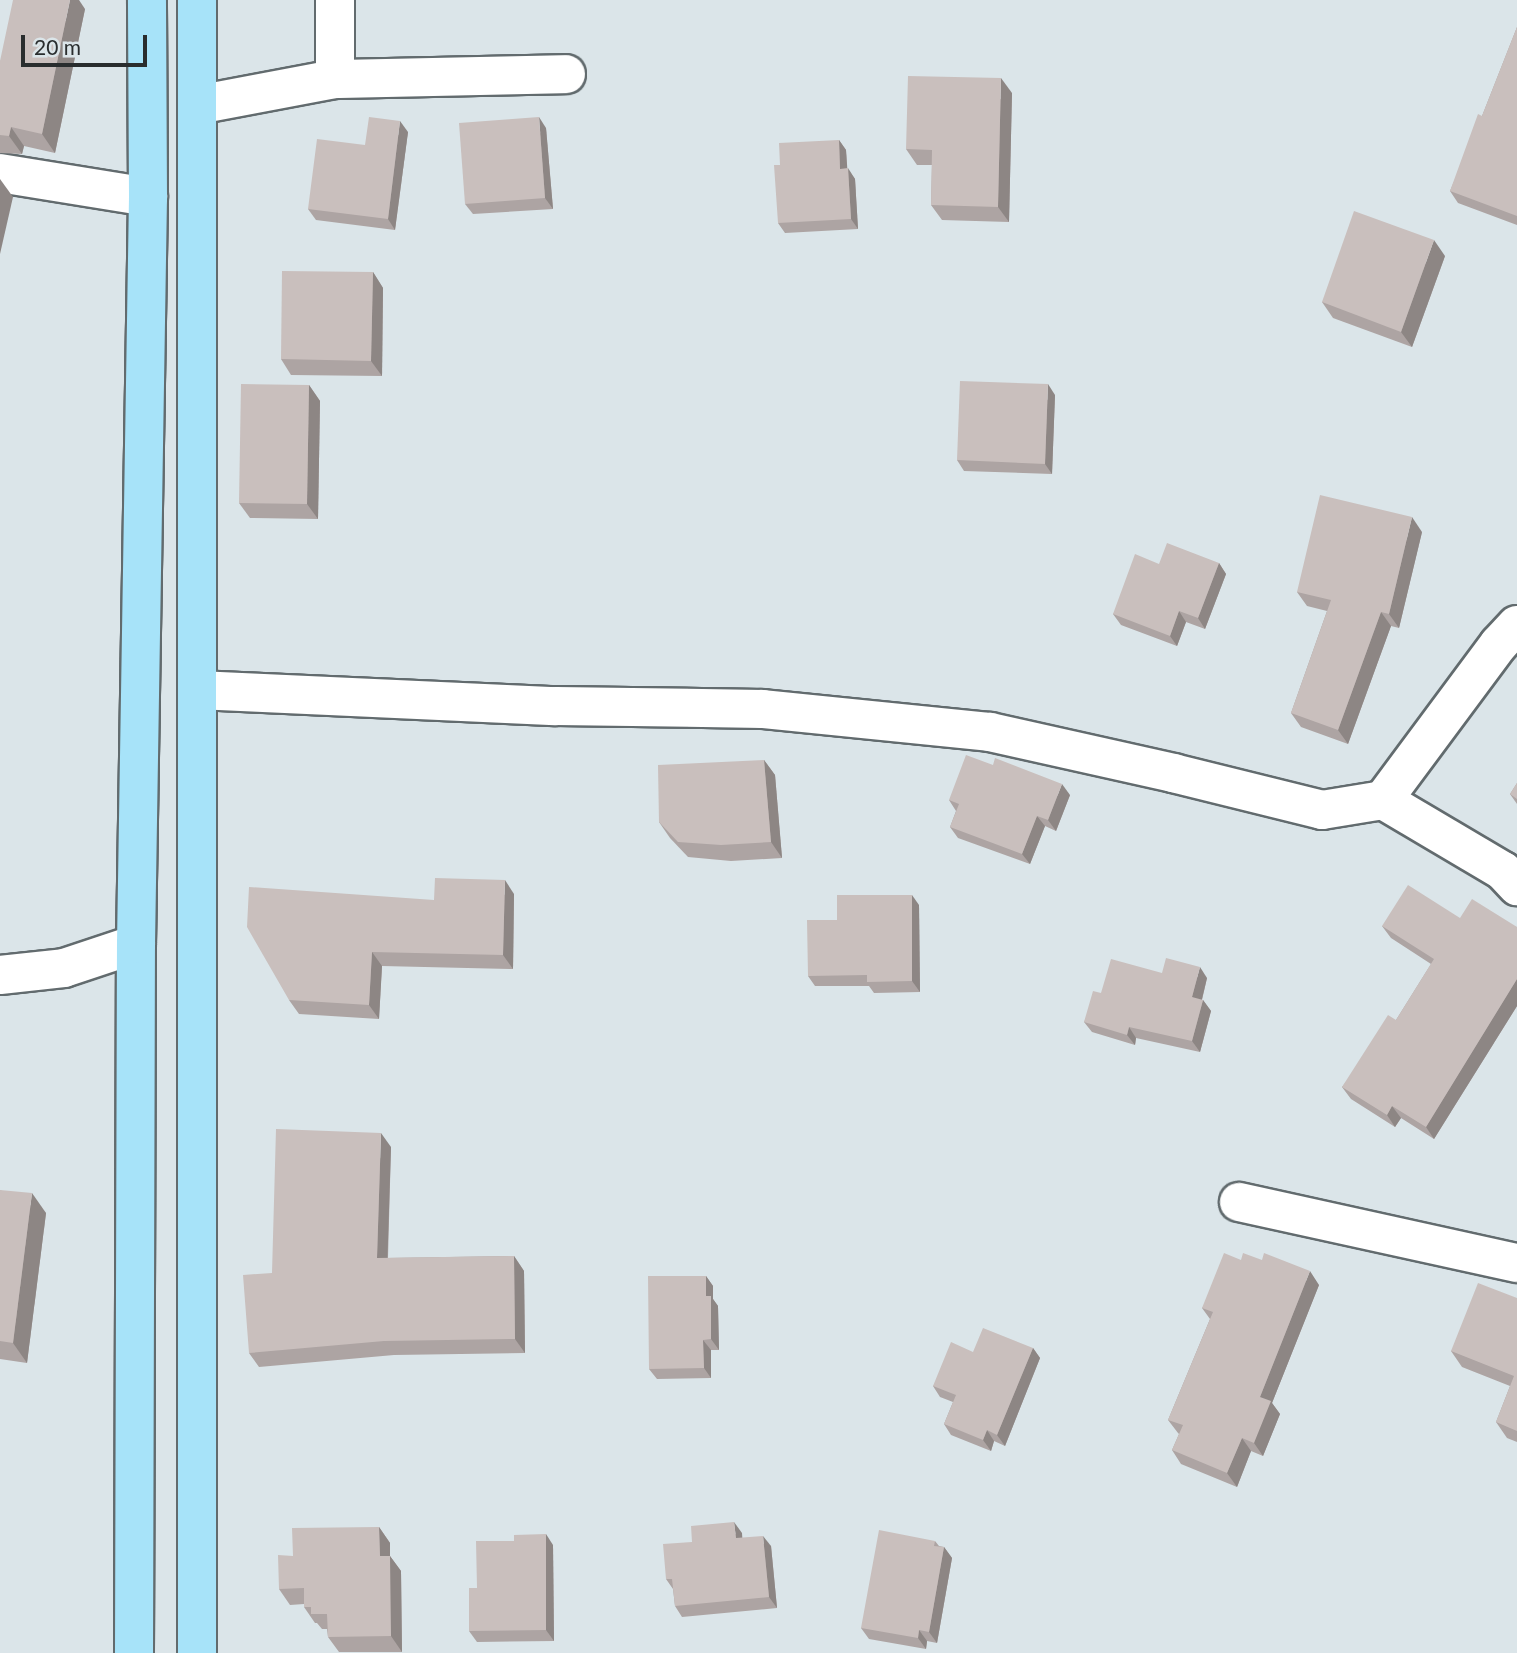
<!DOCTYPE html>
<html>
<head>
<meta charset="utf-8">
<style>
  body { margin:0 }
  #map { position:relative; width:1517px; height:1653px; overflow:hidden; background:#dbe5e9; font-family:Lato,sans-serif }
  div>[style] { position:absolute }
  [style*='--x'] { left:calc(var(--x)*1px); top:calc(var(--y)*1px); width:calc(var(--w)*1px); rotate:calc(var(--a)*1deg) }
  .roads { filter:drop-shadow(2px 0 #626b6e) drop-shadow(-2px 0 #626b6e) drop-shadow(0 2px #626b6e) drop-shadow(0 -2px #626b6e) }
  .minor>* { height:38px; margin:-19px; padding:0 19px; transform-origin:19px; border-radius:19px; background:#fff }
  .major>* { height:38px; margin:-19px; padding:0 19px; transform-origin:19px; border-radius:19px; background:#a7e3f9 }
  .wall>* { inset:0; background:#ada4a3 }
  .shaded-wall>* { inset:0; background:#8d8684 }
  .building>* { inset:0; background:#c9bfbd }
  span { translate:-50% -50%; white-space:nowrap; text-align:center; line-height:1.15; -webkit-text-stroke:6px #dbe5e9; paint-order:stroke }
  .scale { position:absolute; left:21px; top:35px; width:126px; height:32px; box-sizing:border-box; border:4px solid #292d2e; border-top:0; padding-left:9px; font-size:21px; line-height:24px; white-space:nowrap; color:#292d2e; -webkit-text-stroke:5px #dbe5e9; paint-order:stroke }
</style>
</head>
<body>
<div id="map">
  <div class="roads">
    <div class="minor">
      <div style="--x:335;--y:0;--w:79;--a:90"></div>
      <div style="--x:197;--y:105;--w:140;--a:-10.7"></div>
      <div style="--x:335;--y:79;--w:231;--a:-1.2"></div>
      <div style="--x:0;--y:173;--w:150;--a:9.2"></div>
      <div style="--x:197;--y:690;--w:359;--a:2.6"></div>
      <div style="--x:556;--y:706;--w:207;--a:0.8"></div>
      <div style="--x:763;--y:709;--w:228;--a:5.8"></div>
      <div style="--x:990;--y:732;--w:188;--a:12.6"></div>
      <div style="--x:1173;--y:773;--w:154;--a:13.9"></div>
      <div style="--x:1322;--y:810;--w:62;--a:-9.3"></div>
      <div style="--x:1383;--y:800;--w:194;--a:-53.4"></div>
      <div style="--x:1499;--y:644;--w:26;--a:-47"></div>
      <div style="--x:1383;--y:800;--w:139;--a:30.6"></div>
      <div style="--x:1503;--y:871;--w:21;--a:47"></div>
      <div style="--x:0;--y:975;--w:64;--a:-6.2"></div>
      <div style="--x:64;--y:968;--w:76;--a:-18.4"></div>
      <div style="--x:1239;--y:1202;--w:285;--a:12.4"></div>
    </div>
    <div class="major">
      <div style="--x:134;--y:1653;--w:709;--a:-89.84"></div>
      <div style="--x:136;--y:944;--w:747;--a:-89.08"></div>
      <div style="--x:148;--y:197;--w:197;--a:-90.3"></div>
      <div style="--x:197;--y:1653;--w:1653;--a:-90"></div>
    </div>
  </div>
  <div class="wall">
    <div style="clip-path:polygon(85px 9px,55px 153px,24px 146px,22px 154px,0 153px,0 61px)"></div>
    <div style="clip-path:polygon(1517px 27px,1517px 225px,1458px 203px,1450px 191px,1482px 116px)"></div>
    <div style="clip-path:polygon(1012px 93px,1009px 222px,942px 220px,931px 205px,932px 165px,917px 165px,906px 149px)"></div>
    <div style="clip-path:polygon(546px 128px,553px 209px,473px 214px,465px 204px)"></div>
    <div style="clip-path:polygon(408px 132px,395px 230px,316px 220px,308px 209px,365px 145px)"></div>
    <div style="clip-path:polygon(839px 140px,846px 150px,847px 168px,855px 179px,858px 229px,785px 233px,778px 223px,780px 165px)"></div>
    <div style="clip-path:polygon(1445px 256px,1412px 347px,1333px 318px,1322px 302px)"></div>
    <div style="clip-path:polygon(373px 272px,383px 288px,382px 376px,291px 375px,281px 359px)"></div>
    <div style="clip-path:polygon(309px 385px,320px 401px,318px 519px,250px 518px,239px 503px)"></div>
    <div style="clip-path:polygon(1055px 395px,1052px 474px,964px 471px,957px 460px)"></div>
    <div style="clip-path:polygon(1422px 532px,1399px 628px,1391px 626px,1348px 744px,1301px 727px,1291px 713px,1327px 611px,1307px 606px,1297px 592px)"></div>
    <div style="clip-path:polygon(1219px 563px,1226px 574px,1205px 629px,1186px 622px,1177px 646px,1121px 625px,1113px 614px,1159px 564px)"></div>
    <div style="clip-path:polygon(764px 760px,775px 775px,782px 858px,731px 861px,688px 857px,670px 838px,659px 822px)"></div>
    <div style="clip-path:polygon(1517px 783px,1517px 804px,1510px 794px)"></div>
    <div style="clip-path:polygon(1070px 795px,1056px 831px,1045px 826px,1030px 864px,958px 838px,950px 827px,956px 811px,949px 800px)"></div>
    <div style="clip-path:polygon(514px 894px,513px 969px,382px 966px,379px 1019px,299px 1014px,289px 1000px,434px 900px)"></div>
    <div style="clip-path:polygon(919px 905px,920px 992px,874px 993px,869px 986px,815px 986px,808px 976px,837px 920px)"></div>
    <div style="clip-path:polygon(1460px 918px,1517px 927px,1517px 1006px,1434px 1139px,1401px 1118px,1395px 1127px,1351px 1099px,1342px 1087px,1396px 1020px,1431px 964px,1391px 938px,1382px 926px)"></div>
    <div style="clip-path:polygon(1162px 973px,1207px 978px,1202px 1000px,1203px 1000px,1211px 1011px,1200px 1052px,1136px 1038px,1135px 1045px,1092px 1032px,1084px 1022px,1101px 993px)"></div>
    <div style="clip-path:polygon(391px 1147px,388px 1258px,514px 1256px,524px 1271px,525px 1353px,394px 1355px,259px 1367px,249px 1353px,272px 1273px)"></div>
    <div style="clip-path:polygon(0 1190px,46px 1213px,27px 1363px,0 1359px)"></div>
    <div style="clip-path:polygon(1241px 1260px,1319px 1285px,1272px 1403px,1280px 1414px,1263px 1456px,1251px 1451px,1237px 1487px,1181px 1464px,1172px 1450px,1179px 1434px,1178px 1433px,1168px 1420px,1210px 1319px,1202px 1308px)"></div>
    <div style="clip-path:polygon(706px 1276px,713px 1286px,713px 1299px,718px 1306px,719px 1350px,711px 1350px,711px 1378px,657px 1379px,649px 1369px)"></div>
    <div style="clip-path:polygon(1517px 1298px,1517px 1442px,1507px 1438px,1496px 1422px,1510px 1386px,1462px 1367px,1451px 1351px)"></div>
    <div style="clip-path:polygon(1033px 1348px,1040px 1358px,1005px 1446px,994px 1441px,991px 1451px,951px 1435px,944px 1424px,953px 1402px,940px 1397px,933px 1386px,973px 1352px)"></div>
    <div style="clip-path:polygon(379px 1527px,390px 1543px,390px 1556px,401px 1571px,402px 1652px,339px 1652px,328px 1637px,327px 1629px,322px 1629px,317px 1623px,315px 1623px,304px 1607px,304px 1604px,290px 1605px,279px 1589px)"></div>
    <div style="clip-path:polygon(742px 1533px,742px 1538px,771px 1546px,777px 1608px,682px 1617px,675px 1606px,673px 1589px,666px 1579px,692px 1542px)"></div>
    <div style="clip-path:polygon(935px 1541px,939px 1546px,944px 1547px,952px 1558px,937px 1643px,927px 1641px,926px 1649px,869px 1639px,861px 1628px)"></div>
    <div style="clip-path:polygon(553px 1545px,554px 1641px,477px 1642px,469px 1631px,477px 1588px)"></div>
  </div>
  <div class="shaded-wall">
    <div style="clip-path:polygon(70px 0,79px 0,85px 9px,55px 153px,42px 134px)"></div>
    <div style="clip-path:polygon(1001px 78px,1012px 93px,1009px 222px,998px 207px)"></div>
    <div style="clip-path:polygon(539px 117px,546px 128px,553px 209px,545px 198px)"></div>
    <div style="clip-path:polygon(400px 121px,408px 132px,395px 230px,388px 219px)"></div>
    <div style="clip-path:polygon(11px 127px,24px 146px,22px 154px,9px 136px)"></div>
    <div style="clip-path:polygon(839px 140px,846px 150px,848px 179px,840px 169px)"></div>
    <div style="clip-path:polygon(848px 168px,855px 179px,858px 229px,851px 219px)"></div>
    <div style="clip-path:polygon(0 179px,13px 197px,0 254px)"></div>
    <div style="clip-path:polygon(1434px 240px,1445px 256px,1412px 347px,1401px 332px)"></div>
    <div style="clip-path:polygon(373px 272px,383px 288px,382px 376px,371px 361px)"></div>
    <div style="clip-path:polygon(1048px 384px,1055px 395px,1052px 474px,1045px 464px)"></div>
    <div style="clip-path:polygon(309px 385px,320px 401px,318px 519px,307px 504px)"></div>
    <div style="clip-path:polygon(1412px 517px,1422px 532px,1399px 628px,1389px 614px)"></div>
    <div style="clip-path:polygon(1219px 563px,1226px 574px,1205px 629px,1198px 618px)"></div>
    <div style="clip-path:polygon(1179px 611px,1186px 622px,1177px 646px,1170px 636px)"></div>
    <div style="clip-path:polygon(1381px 612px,1391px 626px,1348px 744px,1338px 730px)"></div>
    <div style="clip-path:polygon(764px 760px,775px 775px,782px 858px,771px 842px)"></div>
    <div style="clip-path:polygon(1062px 784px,1070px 795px,1056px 831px,1048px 820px)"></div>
    <div style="clip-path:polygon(1037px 816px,1045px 826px,1030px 864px,1022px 854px)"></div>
    <div style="clip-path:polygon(505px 880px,514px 894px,513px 969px,503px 955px)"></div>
    <div style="clip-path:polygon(912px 895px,919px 905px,920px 992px,912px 981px)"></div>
    <div style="clip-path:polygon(372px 952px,382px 966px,379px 1019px,369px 1005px)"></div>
    <div style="clip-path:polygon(1200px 967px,1207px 978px,1200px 1007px,1192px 997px)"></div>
    <div style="clip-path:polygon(1517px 979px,1517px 1006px,1434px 1139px,1426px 1127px)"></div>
    <div style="clip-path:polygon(1203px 1000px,1211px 1011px,1200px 1052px,1192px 1041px)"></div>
    <div style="clip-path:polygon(1129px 1027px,1136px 1038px,1135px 1045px,1127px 1035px)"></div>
    <div style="clip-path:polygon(1392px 1106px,1401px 1118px,1395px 1127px,1387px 1115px)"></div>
    <div style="clip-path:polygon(381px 1133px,391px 1147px,387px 1272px,377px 1258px)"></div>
    <div style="clip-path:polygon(32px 1193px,46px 1213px,27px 1363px,13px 1343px)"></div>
    <div style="clip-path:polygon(514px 1256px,524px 1271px,525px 1353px,515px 1339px)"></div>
    <div style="clip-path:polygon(1310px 1271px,1319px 1285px,1272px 1403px,1280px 1414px,1263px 1456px,1254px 1443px,1260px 1397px)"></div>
    <div style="clip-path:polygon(706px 1276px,713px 1286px,713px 1299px,718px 1306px,719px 1350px,711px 1339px,706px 1296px)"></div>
    <div style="clip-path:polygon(703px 1340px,711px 1350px,711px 1378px,704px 1368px)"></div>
    <div style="clip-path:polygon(1033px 1348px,1040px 1358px,1005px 1446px,997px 1435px)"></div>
    <div style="clip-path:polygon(987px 1430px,994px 1441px,991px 1451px,983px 1440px)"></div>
    <div style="clip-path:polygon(1242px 1438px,1251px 1451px,1237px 1487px,1227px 1473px)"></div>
    <div style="clip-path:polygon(734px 1522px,742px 1533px,743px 1549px,736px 1538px)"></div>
    <div style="clip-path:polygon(379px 1527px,390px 1543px,390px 1556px,401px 1571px,402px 1652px,391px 1636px,380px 1556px)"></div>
    <div style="clip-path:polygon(546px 1534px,553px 1545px,554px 1641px,546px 1630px)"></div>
    <div style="clip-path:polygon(763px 1536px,771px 1546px,777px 1608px,769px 1597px)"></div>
    <div style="clip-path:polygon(944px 1547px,952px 1558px,937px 1643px,929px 1632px)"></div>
    <div style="clip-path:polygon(919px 1630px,927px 1641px,926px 1649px,918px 1638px)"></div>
  </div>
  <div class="building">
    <div style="clip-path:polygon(13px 0,70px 0,42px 134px,11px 127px,9px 136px,0 135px,0 61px)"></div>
    <div style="clip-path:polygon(1517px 27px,1517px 216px,1450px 191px,1478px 114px,1482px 116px)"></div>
    <div style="clip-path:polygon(908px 76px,1001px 78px,998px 207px,931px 205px,932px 150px,906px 149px)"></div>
    <div style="clip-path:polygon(369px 117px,400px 121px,388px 219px,308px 209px,317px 139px,365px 145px)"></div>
    <div style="clip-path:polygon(539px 117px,545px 198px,465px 204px,459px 123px)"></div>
    <div style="clip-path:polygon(839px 140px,840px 169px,848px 168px,851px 219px,778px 223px,774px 165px,780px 165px,779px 143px)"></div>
    <div style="clip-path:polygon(1354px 211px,1434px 240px,1401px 332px,1322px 302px)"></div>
    <div style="clip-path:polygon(282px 271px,373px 272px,371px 361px,281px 359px)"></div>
    <div style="clip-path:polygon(960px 381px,1048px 384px,1045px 464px,957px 460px)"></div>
    <div style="clip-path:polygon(241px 384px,309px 385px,307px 504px,239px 503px)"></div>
    <div style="clip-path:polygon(1320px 495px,1412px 517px,1389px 614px,1381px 612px,1338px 730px,1291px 713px,1331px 600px,1297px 592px)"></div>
    <div style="clip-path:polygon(1167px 543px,1219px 563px,1198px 618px,1179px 611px,1170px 636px,1113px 614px,1135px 554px,1159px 564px)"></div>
    <div style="clip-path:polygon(966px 755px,993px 765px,995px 758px,1062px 784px,1048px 820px,1037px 816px,1022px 854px,950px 827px,959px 804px,949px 800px)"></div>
    <div style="clip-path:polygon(764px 760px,771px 842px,721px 845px,678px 842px,659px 822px,658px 765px)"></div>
    <div style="clip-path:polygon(1517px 783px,1517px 799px,1510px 794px)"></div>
    <div style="clip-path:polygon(435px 878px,505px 880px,503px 955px,372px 952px,369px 1005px,289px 1000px,247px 927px,249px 887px,434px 900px)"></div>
    <div style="clip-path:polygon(1408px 885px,1460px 918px,1472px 899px,1517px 927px,1517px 979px,1426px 1127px,1392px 1106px,1387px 1115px,1342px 1087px,1388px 1015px,1396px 1020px,1434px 959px,1382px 926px)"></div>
    <div style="clip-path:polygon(837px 895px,912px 895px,912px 981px,867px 982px,867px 975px,808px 976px,807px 920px,837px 920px)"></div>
    <div style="clip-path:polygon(1166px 958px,1200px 967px,1192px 997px,1203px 1000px,1192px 1041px,1129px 1027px,1127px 1035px,1084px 1022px,1093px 991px,1101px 993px,1111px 959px,1162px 973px)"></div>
    <div style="clip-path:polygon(276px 1129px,381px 1133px,377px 1258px,514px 1256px,515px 1339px,384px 1341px,249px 1353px,243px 1275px,272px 1273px)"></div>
    <div style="clip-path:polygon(0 1190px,32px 1193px,13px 1343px,0 1341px)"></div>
    <div style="clip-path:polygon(1224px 1253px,1241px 1260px,1243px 1253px,1262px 1260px,1264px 1253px,1310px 1271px,1260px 1397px,1271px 1401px,1254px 1443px,1242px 1438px,1227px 1473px,1172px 1450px,1183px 1425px,1168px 1420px,1213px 1312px,1202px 1308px)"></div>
    <div style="clip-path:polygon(648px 1276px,706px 1276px,706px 1296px,711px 1296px,711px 1339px,703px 1340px,704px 1368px,649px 1369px)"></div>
    <div style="clip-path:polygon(1478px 1283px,1517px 1298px,1517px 1431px,1496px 1422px,1514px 1376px,1451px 1351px)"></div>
    <div style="clip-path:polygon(983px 1328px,1033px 1348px,997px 1435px,987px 1430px,983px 1440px,944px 1424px,956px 1395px,933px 1386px,951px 1342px,973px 1352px)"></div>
    <div style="clip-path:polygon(734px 1522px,736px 1538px,763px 1536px,769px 1597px,675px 1606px,672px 1579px,666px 1579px,663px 1544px,692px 1542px,691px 1526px)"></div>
    <div style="clip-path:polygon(379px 1527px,380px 1556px,390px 1556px,391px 1636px,328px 1637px,327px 1614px,311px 1614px,311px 1607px,304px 1607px,304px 1588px,279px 1589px,278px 1555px,293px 1556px,292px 1528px)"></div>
    <div style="clip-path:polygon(879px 1530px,935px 1541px,934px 1546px,944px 1547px,929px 1632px,919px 1630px,918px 1638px,861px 1628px)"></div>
    <div style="clip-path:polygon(546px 1534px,546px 1630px,469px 1631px,469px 1588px,477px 1588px,476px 1541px,514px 1541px,514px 1535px)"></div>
  </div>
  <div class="scale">20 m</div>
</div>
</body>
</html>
